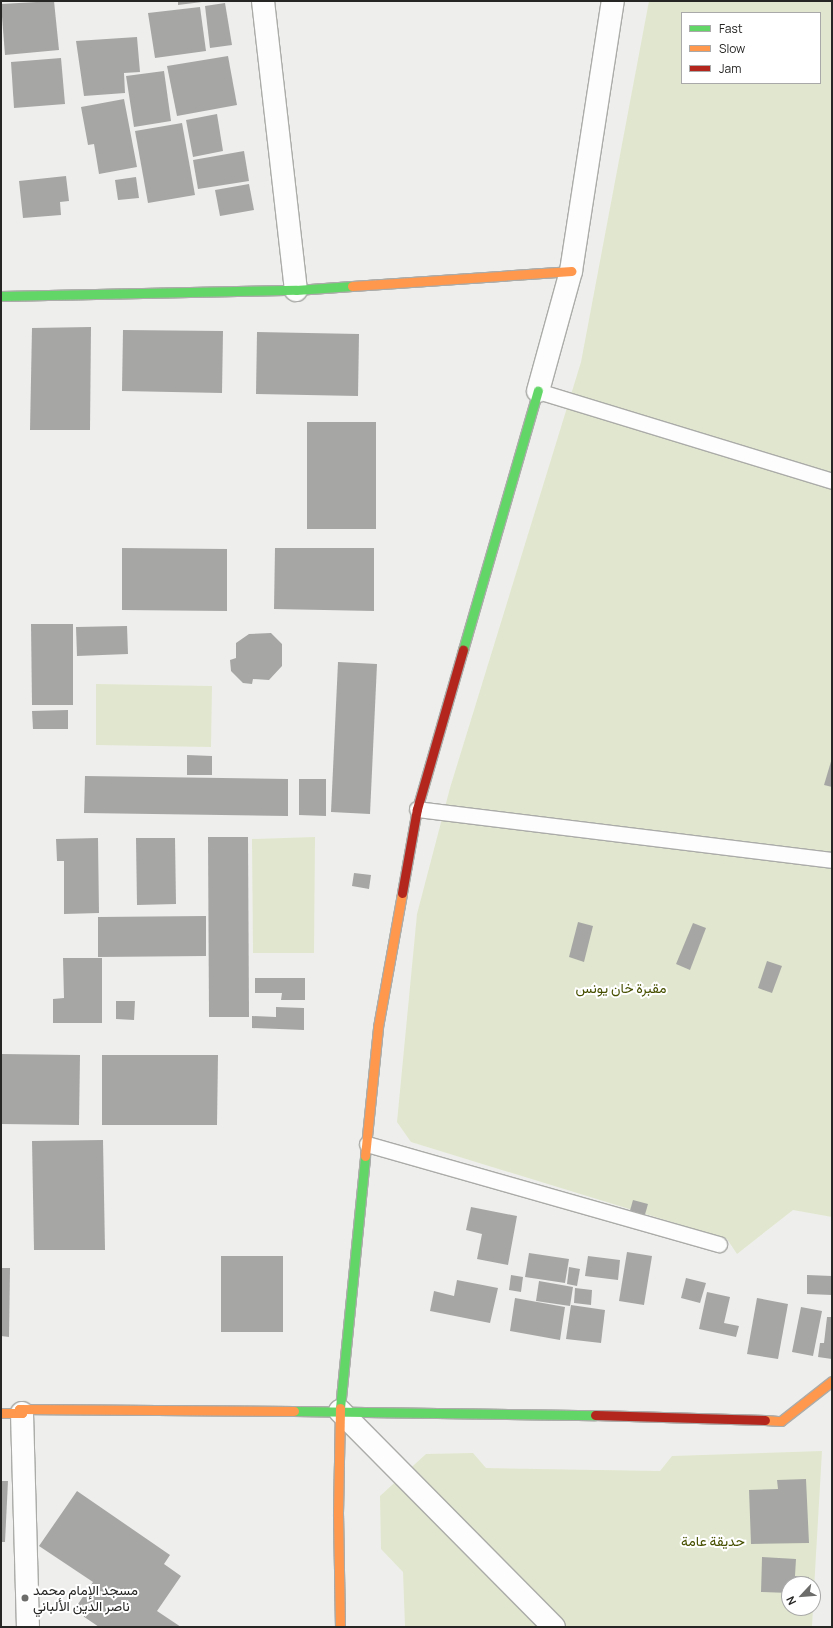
<!DOCTYPE html>
<html>
<head>
<meta charset="utf-8">
<style>
  body { margin:0 }
  #map { position:relative; width:833px; height:1628px; overflow:hidden; background:#eeefec; font-family:Manrope,Vazirmatn,sans-serif }
  div>[style] { position:absolute }
  [style*='--x'] { left:calc(var(--x)*1px); top:calc(var(--y)*1px); width:calc(var(--w)*1px); rotate:calc(var(--a)*1deg) }
  .green>* { inset:0; background:#e1e7ce }
  .building>* { inset:0; background:#a6a7a5 }
  .roads { filter:drop-shadow(1px 0 #abaca9) drop-shadow(-1px 0 #abaca9) drop-shadow(0 1px #abaca9) drop-shadow(0 -1px #abaca9) }
  .lane>* { height:15px; margin:-7.5px; padding:0 7.5px; transform-origin:7.5px; border-radius:7.5px; background:#fcfdfc }
  .street>* { height:22px; margin:-11px; padding:0 11px; transform-origin:11px; border-radius:11px; background:#fcfdfc }
  .fast>* { height:9px; margin:-4.5px; padding:0 4.5px; transform-origin:4.5px; border-radius:4.5px; background:#63d668 }
  .slow>* { height:9px; margin:-4.5px; padding:0 4.5px; transform-origin:4.5px; border-radius:4.5px; background:#ff974d }
  .jam>* { height:9px; margin:-4.5px; padding:0 4.5px; transform-origin:4.5px; border-radius:4.5px; background:#b3261e }
  .dots>* { width:11px; height:11px; translate:-50% -50%; box-sizing:border-box; border:2px solid #fff; border-radius:50% }
  span { translate:-50% -50%; white-space:nowrap; text-align:center; line-height:1.15; -webkit-text-stroke:4px #fff; paint-order:stroke }
  .park-label { font-size:14px; color:#475001 }
  .poi-label { font-size:14px; color:#262725 }
  .left { translate:0 -50%; text-align:left }
  .frame { position:absolute; inset:0; border:2px solid #262725; pointer-events:none }
  .legend { position:absolute; left:681px; top:12px; width:140px; height:72px; box-sizing:border-box; background:#fff; border:1px solid #a8a9a8; margin:0; padding:5px 7px; list-style:none; font-size:12px; color:#262725 }
  .legend li { display:flex; align-items:center; gap:8px; height:20px }
  .legend b { width:20px; border:1px solid #a8a9a8 }
  .north { position:absolute; left:781px; top:1576px; width:40px; height:40px; box-sizing:border-box; background:#fff; border:1px solid #a8a9a8; border-radius:50%; rotate:244deg; font-size:11px; font-weight:700; line-height:16px; text-align:center; color:#262725 }
  .north::after { content:''; display:block; margin:auto; width:14px; height:18px; background:#6c6d6b; clip-path:polygon(50% 0,100% 100%,50% 72%,0 100%) }
</style>
</head>
<body>
<div id="map">
  <div class="green">
    <div style="clip-path:polygon(evenodd,649px 1px,832px 1px,832px 1217px,793px 1210px,737px 1254px,727px 1239px,411px 1142px,397px 1122px,417px 914px,450px 788px,581px 362px,649px 1px,682px 13px,820px 13px,820px 83px,682px 83px,682px 13px)"></div>
    <div style="clip-path:polygon(96px 684px,212px 686px,211px 747px,96px 745px)"></div>
    <div style="clip-path:polygon(315px 837px,314px 953px,253px 953px,252px 839px)"></div>
    <div style="clip-path:polygon(822px 1451px,813px 1607px,813px 1584px,789px 1584px,789px 1608px,813px 1608px,812px 1627px,405px 1627px,403px 1572px,381px 1549px,380px 1496px,426px 1454px,473px 1453px,486px 1468px,660px 1471px,672px 1456px)"></div>
  </div>
  <div class="building">
    <div style="clip-path:polygon(54px 1px,59px 50px,5px 55px,1px 4px)"></div>
    <div style="clip-path:polygon(178px 1px,201px 1px,202px 2px,178px 5px)"></div>
    <div style="clip-path:polygon(225px 3px,232px 45px,210px 48px,205px 6px)"></div>
    <div style="clip-path:polygon(200px 7px,206px 51px,155px 58px,148px 13px)"></div>
    <div style="clip-path:polygon(137px 37px,140px 72px,124px 73px,125px 93px,84px 96px,76px 41px)"></div>
    <div style="clip-path:polygon(228px 56px,237px 105px,177px 116px,167px 66px)"></div>
    <div style="clip-path:polygon(61px 58px,65px 104px,14px 108px,11px 62px)"></div>
    <div style="clip-path:polygon(164px 71px,171px 121px,134px 127px,126px 76px)"></div>
    <div style="clip-path:polygon(124px 99px,137px 167px,99px 174px,94px 144px,88px 145px,81px 107px)"></div>
    <div style="clip-path:polygon(217px 114px,223px 151px,193px 157px,186px 120px)"></div>
    <div style="clip-path:polygon(182px 123px,195px 195px,148px 203px,135px 131px)"></div>
    <div style="clip-path:polygon(244px 151px,249px 181px,198px 189px,193px 160px)"></div>
    <div style="clip-path:polygon(66px 176px,69px 201px,60px 202px,61px 215px,23px 218px,19px 181px)"></div>
    <div style="clip-path:polygon(136px 177px,139px 198px,118px 200px,115px 180px)"></div>
    <div style="clip-path:polygon(249px 184px,254px 210px,220px 216px,215px 190px)"></div>
    <div style="clip-path:polygon(91px 327px,90px 430px,30px 430px,32px 328px)"></div>
    <div style="clip-path:polygon(123px 330px,223px 331px,222px 393px,122px 391px)"></div>
    <div style="clip-path:polygon(257px 332px,359px 334px,358px 396px,256px 394px)"></div>
    <div style="clip-path:polygon(307px 422px,376px 422px,376px 529px,307px 529px)"></div>
    <div style="clip-path:polygon(122px 548px,227px 549px,227px 611px,122px 610px)"></div>
    <div style="clip-path:polygon(275px 548px,374px 548px,374px 611px,274px 609px)"></div>
    <div style="clip-path:polygon(31px 624px,73px 624px,73px 705px,32px 705px)"></div>
    <div style="clip-path:polygon(127px 626px,128px 654px,77px 656px,76px 627px)"></div>
    <div style="clip-path:polygon(271px 633px,282px 644px,282px 666px,269px 680px,253px 679px,252px 684px,243px 683px,231px 671px,230px 660px,236px 658px,236px 643px,249px 634px)"></div>
    <div style="clip-path:polygon(338px 662px,377px 664px,370px 814px,331px 812px)"></div>
    <div style="clip-path:polygon(68px 710px,68px 729px,33px 729px,32px 711px)"></div>
    <div style="clip-path:polygon(187px 755px,212px 756px,212px 775px,187px 775px)"></div>
    <div style="clip-path:polygon(832px 758px,832px 787px,824px 785px)"></div>
    <div style="clip-path:polygon(85px 776px,288px 779px,288px 816px,84px 813px)"></div>
    <div style="clip-path:polygon(299px 779px,326px 779px,326px 816px,299px 815px)"></div>
    <div style="clip-path:polygon(208px 837px,248px 837px,249px 1017px,209px 1017px)"></div>
    <div style="clip-path:polygon(98px 838px,99px 913px,64px 914px,64px 861px,57px 861px,56px 839px)"></div>
    <div style="clip-path:polygon(136px 838px,175px 838px,176px 904px,137px 905px)"></div>
    <div style="clip-path:polygon(354px 873px,371px 875px,369px 889px,352px 886px)"></div>
    <div style="clip-path:polygon(206px 916px,206px 956px,98px 957px,98px 917px)"></div>
    <div style="clip-path:polygon(578px 922px,593px 926px,584px 962px,569px 957px)"></div>
    <div style="clip-path:polygon(693px 923px,706px 928px,690px 970px,676px 964px)"></div>
    <div style="clip-path:polygon(63px 958px,102px 958px,102px 1023px,53px 1023px,53px 999px,64px 998px)"></div>
    <div style="clip-path:polygon(767px 961px,782px 966px,772px 993px,758px 988px)"></div>
    <div style="clip-path:polygon(255px 978px,305px 978px,305px 1000px,281px 1000px,282px 993px,255px 993px)"></div>
    <div style="clip-path:polygon(116px 1001px,135px 1001px,134px 1020px,116px 1019px)"></div>
    <div style="clip-path:polygon(276px 1007px,304px 1008px,304px 1030px,252px 1028px,252px 1016px,276px 1017px)"></div>
    <div style="clip-path:polygon(1px 1054px,80px 1055px,79px 1125px,1px 1124px)"></div>
    <div style="clip-path:polygon(102px 1055px,218px 1055px,217px 1125px,102px 1125px)"></div>
    <div style="clip-path:polygon(103px 1140px,105px 1250px,34px 1250px,32px 1141px)"></div>
    <div style="clip-path:polygon(633px 1200px,648px 1204px,644px 1218px,629px 1214px)"></div>
    <div style="clip-path:polygon(471px 1207px,517px 1216px,508px 1265px,477px 1259px,482px 1234px,466px 1230px)"></div>
    <div style="clip-path:polygon(627px 1252px,652px 1256px,644px 1305px,619px 1301px)"></div>
    <div style="clip-path:polygon(529px 1253px,569px 1259px,565px 1283px,525px 1277px)"></div>
    <div style="clip-path:polygon(221px 1256px,283px 1256px,283px 1332px,221px 1332px)"></div>
    <div style="clip-path:polygon(588px 1256px,620px 1260px,618px 1280px,585px 1276px)"></div>
    <div style="clip-path:polygon(569px 1267px,580px 1269px,577px 1286px,567px 1284px)"></div>
    <div style="clip-path:polygon(1px 1268px,10px 1268px,9px 1337px,1px 1336px)"></div>
    <div style="clip-path:polygon(511px 1275px,523px 1277px,521px 1292px,509px 1290px)"></div>
    <div style="clip-path:polygon(807px 1275px,832px 1276px,832px 1295px,807px 1294px)"></div>
    <div style="clip-path:polygon(686px 1278px,706px 1283px,700px 1303px,681px 1298px)"></div>
    <div style="clip-path:polygon(457px 1280px,498px 1288px,490px 1323px,430px 1311px,434px 1291px,454px 1296px)"></div>
    <div style="clip-path:polygon(539px 1281px,573px 1287px,570px 1306px,536px 1301px)"></div>
    <div style="clip-path:polygon(575px 1288px,592px 1290px,591px 1305px,574px 1303px)"></div>
    <div style="clip-path:polygon(707px 1292px,730px 1297px,724px 1323px,739px 1326px,736px 1337px,699px 1329px)"></div>
    <div style="clip-path:polygon(515px 1298px,565px 1307px,560px 1340px,510px 1331px)"></div>
    <div style="clip-path:polygon(757px 1298px,788px 1304px,778px 1359px,747px 1354px)"></div>
    <div style="clip-path:polygon(571px 1305px,605px 1310px,601px 1343px,566px 1339px)"></div>
    <div style="clip-path:polygon(801px 1307px,822px 1311px,813px 1356px,792px 1352px)"></div>
    <div style="clip-path:polygon(827px 1317px,832px 1317px,832px 1359px,818px 1357px,820px 1343px,824px 1343px)"></div>
    <div style="clip-path:polygon(806px 1479px,809px 1543px,751px 1544px,749px 1490px,778px 1489px,777px 1480px)"></div>
    <div style="clip-path:polygon(1px 1481px,8px 1481px,5px 1542px,1px 1542px)"></div>
    <div style="clip-path:polygon(77px 1491px,170px 1555px,164px 1564px,181px 1576px,157px 1611px,181px 1627px,99px 1627px,74px 1610px,93px 1582px,39px 1546px)"></div>
    <div style="clip-path:polygon(762px 1557px,796px 1559px,795px 1576px,809px 1577px,809px 1584px,789px 1584px,789px 1593px,761px 1592px)"></div>
  </div>
  <div class="roads">
    <div class="lane">
      <div style="--x:538;--y:391;--w:307;--a:17"></div>
      <div style="--x:417;--y:809;--w:418;--a:7"></div>
      <div style="--x:367;--y:1144;--w:366;--a:15.9"></div>
    </div>
    <div class="street">
      <div style="--x:263;--y:1;--w:291;--a:83.5"></div>
      <div style="--x:538;--y:391;--w:124;--a:-74.6"></div>
      <div style="--x:571;--y:271;--w:273;--a:-81.2"></div>
      <div style="--x:340;--y:1411;--w:304;--a:45.3"></div>
      <div style="--x:22;--y:1413;--w:214;--a:88.4"></div>
    </div>
    <div class="fast">
      <div style="--x:1;--y:296;--w:295;--a:-1.2"></div>
      <div style="--x:296;--y:290;--w:56;--a:-4.1"></div>
      <div style="--x:463;--y:650;--w:270;--a:-73.9"></div>
      <div style="--x:340;--y:1408;--w:253;--a:-84.3"></div>
      <div style="--x:294;--y:1411;--w:301;--a:0.8"></div>
    </div>
    <div class="slow">
      <div style="--x:352;--y:286;--w:220;--a:-3.9"></div>
      <div style="--x:365;--y:1156;--w:130;--a:-84.2"></div>
      <div style="--x:378;--y:1027;--w:136;--a:-79.8"></div>
      <div style="--x:1;--y:1413;--w:21;--a:0"></div>
      <div style="--x:22;--y:1413;--w:5;--a:-127"></div>
      <div style="--x:19;--y:1409;--w:275;--a:0.4"></div>
      <div style="--x:765;--y:1420;--w:16;--a:4"></div>
      <div style="--x:781;--y:1421;--w:65;--a:-38.1"></div>
      <div style="--x:340;--y:1627;--w:114;--a:-91"></div>
      <div style="--x:338;--y:1513;--w:105;--a:-88.9"></div>
    </div>
    <div class="jam">
      <div style="--x:402;--y:893;--w:85;--a:-79.9"></div>
      <div style="--x:417;--y:809;--w:166;--a:-73.9"></div>
      <div style="--x:595;--y:1415;--w:170;--a:1.7"></div>
    </div>
  </div>
  <div class="dots">
    <div style="left:25px;top:1598px;background:#6c6d6b"></div>
  </div>
  <div class="park-label">
    <span style="left:621px;top:988px">مقبرة خان يونس</span>
    <span style="left:713px;top:1541px">حديقة عامة</span>
  </div>
  <div class="poi-label">
    <span class="left" style="left:33px;top:1598px">مسجد الإمام محمد<br>ناصر الدين الألباني</span>
  </div>
  <div class="frame"></div>
  <ul class="legend">
  <li><b style="height:5px;background:#63d668"></b>Fast</li>
  <li><b style="height:5px;background:#ff974d"></b>Slow</li>
  <li><b style="height:5px;background:#b3261e"></b>Jam</li>
  </ul>
  <div class="north">N</div>
</div>
</body>
</html>
